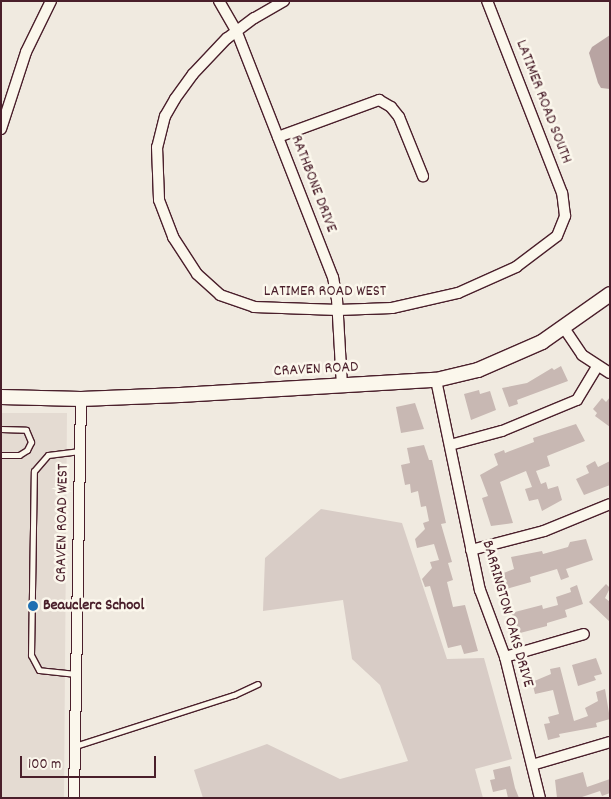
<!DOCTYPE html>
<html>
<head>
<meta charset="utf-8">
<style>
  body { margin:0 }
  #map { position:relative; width:611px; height:799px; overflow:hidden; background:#f0eae0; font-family:Dekko,sans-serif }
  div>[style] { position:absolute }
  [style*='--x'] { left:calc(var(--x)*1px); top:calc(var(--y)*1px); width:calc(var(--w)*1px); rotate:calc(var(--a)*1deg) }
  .built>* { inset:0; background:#e4dbd2 }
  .green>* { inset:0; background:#d8ccc6 }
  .water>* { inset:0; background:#b8a4a2 }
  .building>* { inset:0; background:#c8b8b3 }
  .roads { filter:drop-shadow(1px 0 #4a1f2b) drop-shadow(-1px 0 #4a1f2b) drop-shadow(0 1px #4a1f2b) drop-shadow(0 -1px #4a1f2b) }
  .lane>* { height:5px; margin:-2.5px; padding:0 2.5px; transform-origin:2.5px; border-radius:2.5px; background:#fbf7ec }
  .street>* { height:10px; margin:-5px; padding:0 5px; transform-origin:5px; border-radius:5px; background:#fbf7ec }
  .secondary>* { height:14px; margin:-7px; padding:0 7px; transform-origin:7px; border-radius:7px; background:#fbf7ec }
  .dots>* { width:14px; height:14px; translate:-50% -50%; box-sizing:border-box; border:2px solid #fbf7ec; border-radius:50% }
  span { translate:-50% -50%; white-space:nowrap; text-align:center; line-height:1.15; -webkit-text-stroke:5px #fbf7ec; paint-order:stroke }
  .street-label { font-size:16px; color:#4a1f2b }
  .poi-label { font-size:16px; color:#4a1f2b; font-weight:700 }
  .left { translate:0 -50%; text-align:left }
  .frame { position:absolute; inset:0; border:2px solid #4a1f2b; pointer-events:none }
  .scale { position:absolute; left:20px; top:756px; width:136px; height:22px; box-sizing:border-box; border:2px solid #4a1f2b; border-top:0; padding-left:6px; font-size:15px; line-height:18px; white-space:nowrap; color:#4a1f2b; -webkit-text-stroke:4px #fbf7ec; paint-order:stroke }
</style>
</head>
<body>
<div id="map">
  <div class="built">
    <div style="clip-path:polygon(1px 413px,67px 413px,64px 798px,1px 798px)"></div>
  </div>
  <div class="green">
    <div style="clip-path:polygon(321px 509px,402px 523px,447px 659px,484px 658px,512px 759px,475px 769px,483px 798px,203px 798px,194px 770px,267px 744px,340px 779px,408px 761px,380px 685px,352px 659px,343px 600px,263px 611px,265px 558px)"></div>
  </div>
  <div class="water">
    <div style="clip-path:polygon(610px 35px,610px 89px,601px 88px,598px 83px,589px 53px,592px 47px)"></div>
  </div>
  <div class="building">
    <div style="clip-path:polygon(561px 366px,568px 381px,517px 400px,518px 404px,509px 407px,502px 388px,527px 383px,552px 368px,554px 370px)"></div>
    <div style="clip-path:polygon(479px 390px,480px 394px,490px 391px,496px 410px,471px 420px,464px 394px)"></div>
    <div style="clip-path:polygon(610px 397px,610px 427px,595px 416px,597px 413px,593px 409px,602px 398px,606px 402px)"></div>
    <div style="clip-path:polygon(415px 403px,424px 429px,401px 433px,396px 407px)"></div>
    <div style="clip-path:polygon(576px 424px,585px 441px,547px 456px,550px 466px,536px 471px,541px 484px,546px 482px,548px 489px,558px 486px,562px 500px,542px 511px,538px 499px,529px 501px,525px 489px,532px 487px,526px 471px,500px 482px,513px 523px,491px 526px,482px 498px,488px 496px,480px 475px,498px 465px,494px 454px,504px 450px,505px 453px,534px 442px,533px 438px)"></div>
    <div style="clip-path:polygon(424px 445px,429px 460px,432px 460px,446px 523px,441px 524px,452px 562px,448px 563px,453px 580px,447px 582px,453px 607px,465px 605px,478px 651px,464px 654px,461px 645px,448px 648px,430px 586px,425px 587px,422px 579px,432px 568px,430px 562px,439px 560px,434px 544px,417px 548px,415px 539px,425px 529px,423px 523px,429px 521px,426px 506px,421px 507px,418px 491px,411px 493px,410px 484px,405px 485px,401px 465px,410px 463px,407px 448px)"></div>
    <div style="clip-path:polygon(595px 461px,598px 467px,610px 461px,610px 485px,584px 495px,576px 479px,589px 473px,586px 466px)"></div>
    <div style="clip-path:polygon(586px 539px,593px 560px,566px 569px,569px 577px,561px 580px,557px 569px,530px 577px,531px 582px,499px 591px,496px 576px,514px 569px,511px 557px,542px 551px,543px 554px,568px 547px,570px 542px)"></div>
    <div style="clip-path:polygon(606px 584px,610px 588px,605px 598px,610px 602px,610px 622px,589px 602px)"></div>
    <div style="clip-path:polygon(577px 585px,583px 604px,565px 610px,567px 617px,547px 623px,547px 626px,520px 633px,511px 613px,542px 605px,543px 609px,558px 605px,556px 597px,571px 592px,570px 588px)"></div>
    <div style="clip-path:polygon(596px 658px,602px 674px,594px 676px,596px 680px,578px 686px,572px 665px)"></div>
    <div style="clip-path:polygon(560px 667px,574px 721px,588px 716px,585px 708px,598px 701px,596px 692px,605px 689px,610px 719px,596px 723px,597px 727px,559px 734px,560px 737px,548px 740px,544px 724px,550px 723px,548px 717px,559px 714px,553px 690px,535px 694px,532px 682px,551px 674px,550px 669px)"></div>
    <div style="clip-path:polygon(510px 766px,515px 788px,519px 798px,508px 798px,506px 789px,493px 792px,490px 780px,495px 779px,493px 770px)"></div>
    <div style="clip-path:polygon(583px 772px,587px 787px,610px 779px,610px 793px,602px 796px,600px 791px,579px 798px,557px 798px,555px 780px)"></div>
  </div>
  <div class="roads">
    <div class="lane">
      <div style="--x:1;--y:429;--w:25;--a:2"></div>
      <div style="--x:26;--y:430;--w:13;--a:67"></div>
      <div style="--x:31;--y:442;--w:9;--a:117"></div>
      <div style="--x:27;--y:450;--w:9;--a:148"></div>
      <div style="--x:19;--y:455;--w:18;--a:180"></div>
      <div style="--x:76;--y:674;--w:37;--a:-174"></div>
      <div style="--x:39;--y:670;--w:17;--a:-118"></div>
      <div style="--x:31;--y:655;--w:184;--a:-89.1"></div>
      <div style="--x:34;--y:471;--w:21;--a:-49"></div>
      <div style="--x:48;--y:455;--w:32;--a:-7"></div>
      <div style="--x:75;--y:746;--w:167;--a:-17.8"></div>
      <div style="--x:234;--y:695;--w:26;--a:-25"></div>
    </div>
    <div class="street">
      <div style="--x:219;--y:1;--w:34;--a:60"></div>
      <div style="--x:236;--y:30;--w:265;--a:68.6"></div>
      <div style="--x:333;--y:277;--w:22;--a:80"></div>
      <div style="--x:337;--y:299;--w:87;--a:86.7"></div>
      <div style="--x:284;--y:1;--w:34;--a:150"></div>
      <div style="--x:254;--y:18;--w:34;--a:143"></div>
      <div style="--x:227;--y:38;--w:50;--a:133.4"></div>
      <div style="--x:193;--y:74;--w:31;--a:126"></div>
      <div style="--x:175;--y:99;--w:20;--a:120"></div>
      <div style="--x:165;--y:116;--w:32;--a:104"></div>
      <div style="--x:157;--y:147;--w:53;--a:87.8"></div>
      <div style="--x:159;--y:200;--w:40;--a:69"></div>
      <div style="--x:173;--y:237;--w:44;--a:57"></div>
      <div style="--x:197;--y:274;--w:31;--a:42"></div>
      <div style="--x:220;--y:295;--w:36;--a:19"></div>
      <div style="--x:254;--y:307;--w:84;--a:2"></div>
      <div style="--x:338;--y:310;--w:54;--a:-2.1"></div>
      <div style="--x:392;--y:308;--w:68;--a:-12.8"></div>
      <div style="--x:458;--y:293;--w:64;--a:-24.1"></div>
      <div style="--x:516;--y:267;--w:51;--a:-37.1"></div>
      <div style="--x:557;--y:236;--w:22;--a:-68"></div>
      <div style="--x:565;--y:216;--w:23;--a:-97"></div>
      <div style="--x:562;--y:193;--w:206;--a:-111.3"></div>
      <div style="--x:1;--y:129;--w:81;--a:-72"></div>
      <div style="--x:26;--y:52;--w:57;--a:-63.9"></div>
      <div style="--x:278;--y:137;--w:108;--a:-20.1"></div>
      <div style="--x:379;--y:100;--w:14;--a:30"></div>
      <div style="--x:391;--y:107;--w:13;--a:51"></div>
      <div style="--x:399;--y:117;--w:64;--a:67.9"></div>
      <div style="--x:564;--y:328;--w:32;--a:56"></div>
      <div style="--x:582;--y:355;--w:33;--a:33"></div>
      <div style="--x:436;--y:380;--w:215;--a:78.2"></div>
      <div style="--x:480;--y:590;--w:72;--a:69.5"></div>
      <div style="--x:505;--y:657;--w:145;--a:76.1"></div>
      <div style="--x:450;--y:445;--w:54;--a:-15.1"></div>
      <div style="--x:502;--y:431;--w:81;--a:-22.5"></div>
      <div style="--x:577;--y:400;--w:39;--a:-59"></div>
      <div style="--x:471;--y:550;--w:75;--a:-14.6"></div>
      <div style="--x:544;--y:531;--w:71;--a:-22.2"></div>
      <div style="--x:505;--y:657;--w:82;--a:-16.2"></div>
      <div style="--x:532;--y:765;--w:81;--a:-16.4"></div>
      <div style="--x:74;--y:798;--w:399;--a:-89"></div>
    </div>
    <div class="secondary">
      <div style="--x:1;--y:397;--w:80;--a:1.4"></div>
      <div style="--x:81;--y:399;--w:99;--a:-2.3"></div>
      <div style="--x:180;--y:395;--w:256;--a:-3.4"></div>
      <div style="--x:436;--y:380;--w:43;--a:-13.4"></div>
      <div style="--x:478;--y:370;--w:70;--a:-23.6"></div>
      <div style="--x:542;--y:342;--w:83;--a:-35.2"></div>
    </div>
  </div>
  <div class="dots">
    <div style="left:33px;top:606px;background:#1f6fb2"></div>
  </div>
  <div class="street-label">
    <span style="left:543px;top:102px;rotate:69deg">LATIMER ROAD SOUTH</span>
    <span style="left:313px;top:184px;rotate:69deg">RATHBONE DRIVE</span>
    <span style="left:325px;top:292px">LATIMER ROAD WEST</span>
    <span style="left:316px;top:370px;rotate:-3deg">CRAVEN ROAD</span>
    <span style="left:63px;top:523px;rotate:-89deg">CRAVEN ROAD WEST</span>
    <span style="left:507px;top:614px;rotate:74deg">BARRINGTON OAKS DRIVE</span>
  </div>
  <div class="poi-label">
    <span class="left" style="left:43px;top:606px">Beauclerc School</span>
  </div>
  <div class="frame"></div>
  <div class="scale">100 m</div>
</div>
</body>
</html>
